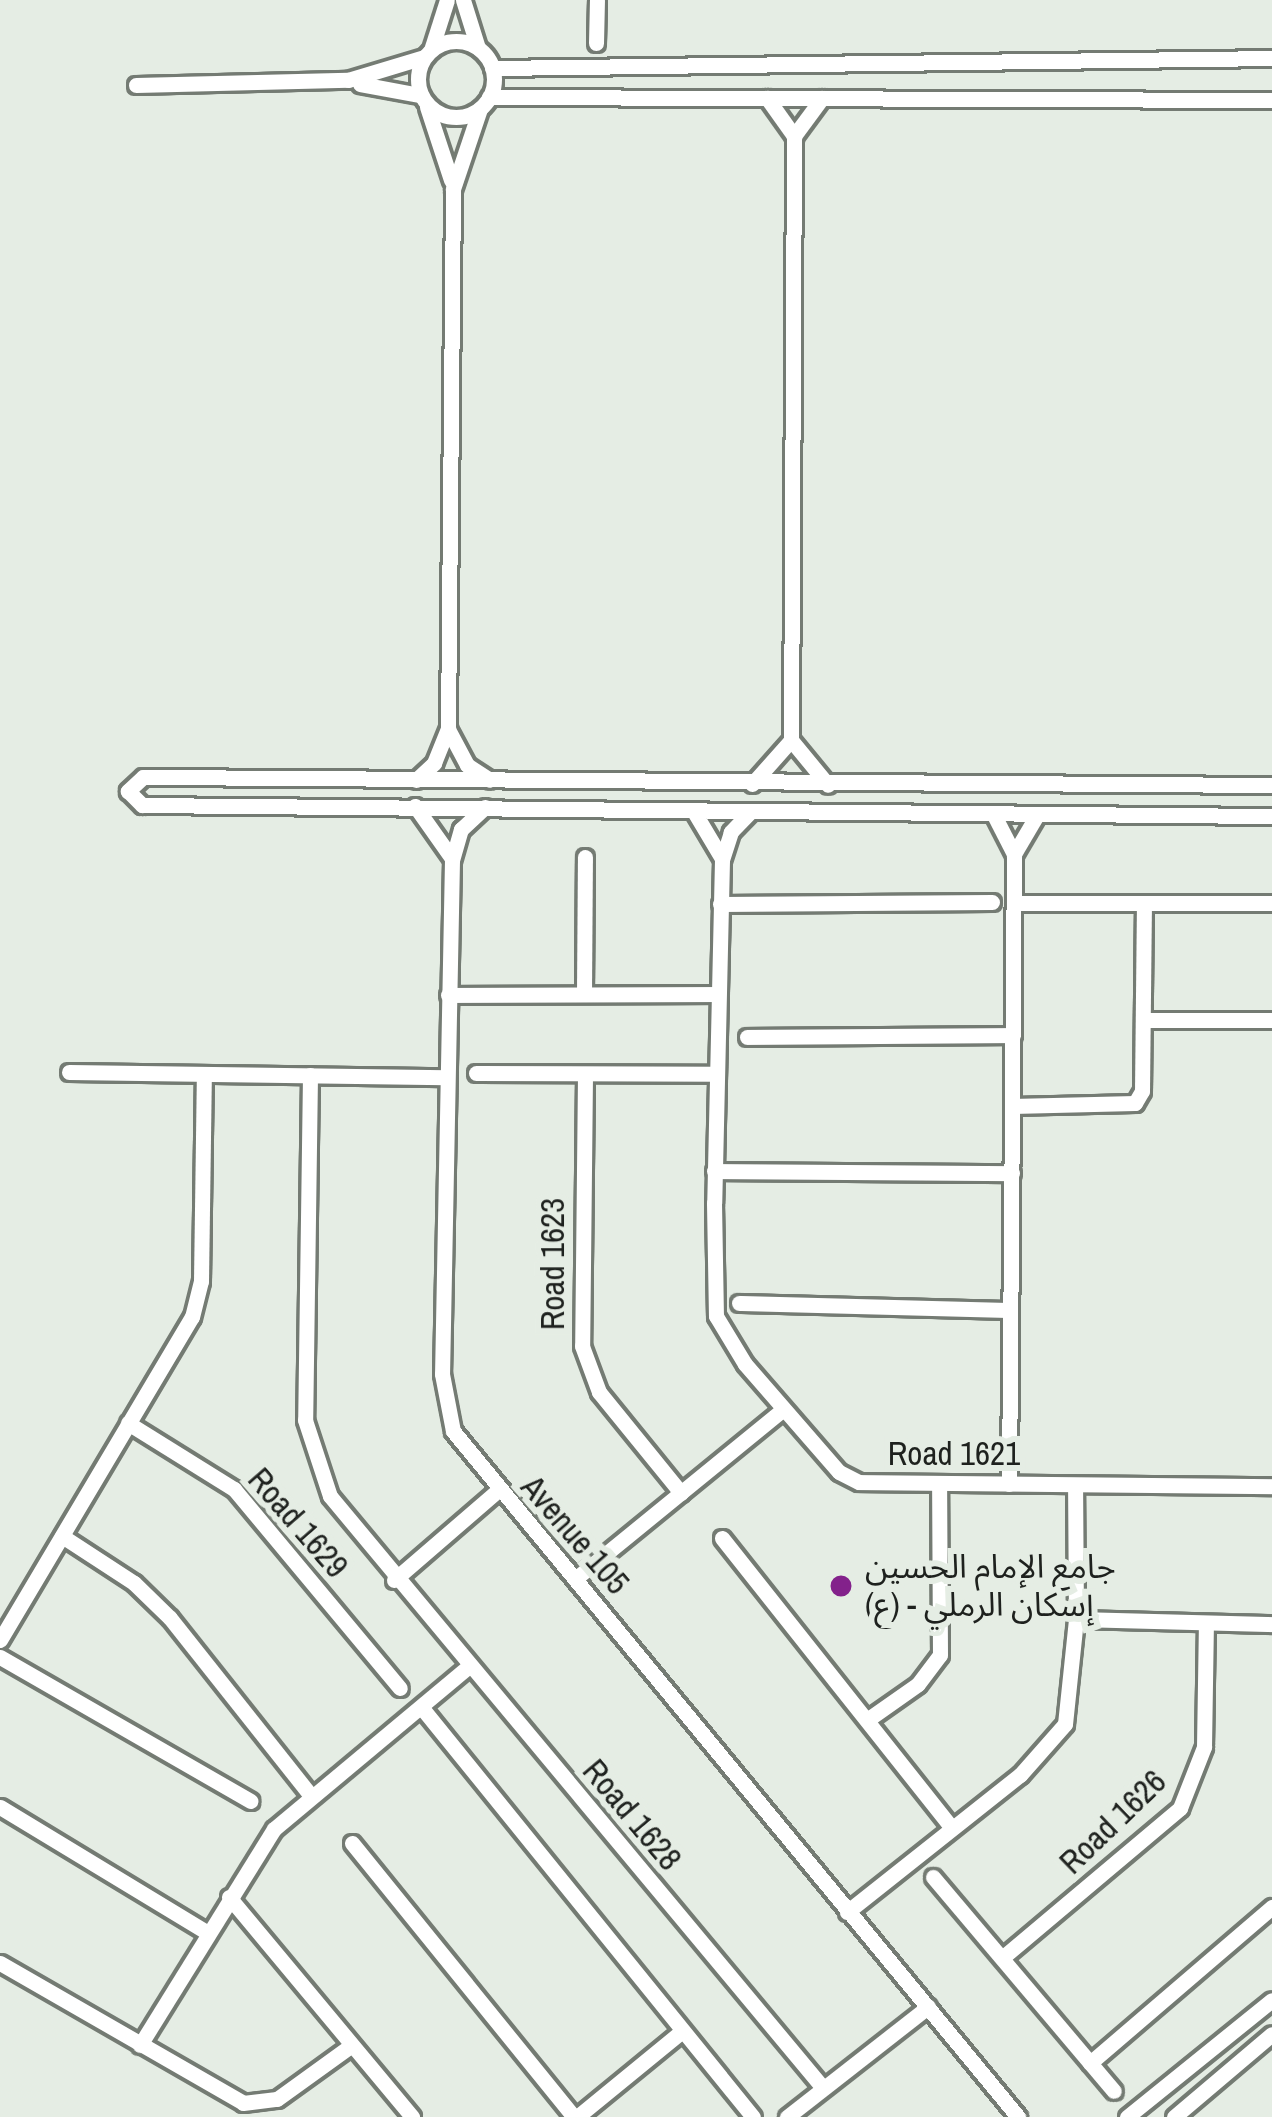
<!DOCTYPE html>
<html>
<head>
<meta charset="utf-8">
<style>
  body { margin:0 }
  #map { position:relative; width:1272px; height:2117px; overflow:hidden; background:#e5ede4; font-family:"Archivo Narrow","Noto Sans Arabic",sans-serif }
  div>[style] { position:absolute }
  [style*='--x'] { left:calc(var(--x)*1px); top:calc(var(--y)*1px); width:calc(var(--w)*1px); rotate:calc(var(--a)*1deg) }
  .roads { filter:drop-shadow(3px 0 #747b73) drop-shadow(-3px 0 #747b73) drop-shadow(0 3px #747b73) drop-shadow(0 -3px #747b73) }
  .street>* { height:15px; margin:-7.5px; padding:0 7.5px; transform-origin:7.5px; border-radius:7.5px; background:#fff }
  .street>.ring { margin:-7.5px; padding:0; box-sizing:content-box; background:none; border:15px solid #fff; border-radius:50% }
  .dots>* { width:33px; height:33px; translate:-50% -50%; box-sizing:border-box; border:6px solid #e5ede4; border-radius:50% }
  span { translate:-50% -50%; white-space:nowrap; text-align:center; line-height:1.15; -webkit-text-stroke:12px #e5ede4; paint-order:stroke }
  .street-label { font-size:33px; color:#1e211e }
  .poi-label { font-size:33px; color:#1e211e }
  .left { translate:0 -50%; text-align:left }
</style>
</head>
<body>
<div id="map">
  <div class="roads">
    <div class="street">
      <div style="--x:463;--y:0;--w:50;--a:72.6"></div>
      <div class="ring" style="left:418px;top:41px;width:61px;height:61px"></div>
      <div style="--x:596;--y:43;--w:43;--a:-88.7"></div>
      <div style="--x:431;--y:50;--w:52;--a:-72.3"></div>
      <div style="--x:492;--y:68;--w:780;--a:-0.73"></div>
      <div style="--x:360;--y:84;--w:61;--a:10.4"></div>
      <div style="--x:136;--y:85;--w:212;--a:-1.4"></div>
      <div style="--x:348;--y:80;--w:79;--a:-16.8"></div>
      <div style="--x:489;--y:97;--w:783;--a:0.22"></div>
      <div style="--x:767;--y:98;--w:47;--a:54.6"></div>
      <div style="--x:794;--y:136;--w:604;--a:90.28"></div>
      <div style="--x:791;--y:740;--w:58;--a:50.6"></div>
      <div style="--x:427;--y:107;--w:77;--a:71.8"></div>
      <div style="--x:794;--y:136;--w:47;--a:-53.6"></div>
      <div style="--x:449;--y:731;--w:38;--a:62"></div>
      <div style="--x:467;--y:765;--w:27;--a:33"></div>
      <div style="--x:416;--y:780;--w:25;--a:-43"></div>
      <div style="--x:434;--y:763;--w:38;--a:-68"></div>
      <div style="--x:448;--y:728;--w:539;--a:-89.47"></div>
      <div style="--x:453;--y:189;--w:84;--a:-71.4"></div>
      <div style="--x:752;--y:784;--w:59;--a:-48.4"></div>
      <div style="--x:1272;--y:785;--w:1129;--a:-179.59"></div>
      <div style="--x:143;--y:777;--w:21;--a:137"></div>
      <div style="--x:128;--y:791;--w:20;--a:45"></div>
      <div style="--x:142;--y:805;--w:1130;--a:0.56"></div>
      <div style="--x:415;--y:806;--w:62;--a:54.8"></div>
      <div style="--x:485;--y:807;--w:33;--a:137"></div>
      <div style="--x:461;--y:829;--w:32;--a:106"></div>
      <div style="--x:452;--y:860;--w:514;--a:91.11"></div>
      <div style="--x:442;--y:1374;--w:58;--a:79.1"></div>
      <div style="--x:453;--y:1431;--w:889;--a:50.52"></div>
      <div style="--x:693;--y:810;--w:55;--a:59.2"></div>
      <div style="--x:750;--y:812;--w:28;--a:134"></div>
      <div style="--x:731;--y:832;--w:29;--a:108"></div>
      <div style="--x:722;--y:860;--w:343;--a:91.3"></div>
      <div style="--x:714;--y:1203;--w:113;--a:89"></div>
      <div style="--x:716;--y:1316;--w:56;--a:58.9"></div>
      <div style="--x:745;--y:1364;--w:143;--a:49"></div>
      <div style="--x:839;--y:1472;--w:22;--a:27"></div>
      <div style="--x:859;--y:1482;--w:413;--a:0.6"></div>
      <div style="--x:994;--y:815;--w:44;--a:62.9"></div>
      <div style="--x:1014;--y:903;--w:258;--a:0"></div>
      <div style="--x:720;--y:904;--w:272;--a:-0.4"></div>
      <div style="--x:584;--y:993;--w:136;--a:-89.6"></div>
      <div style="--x:448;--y:995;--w:269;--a:-0.2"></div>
      <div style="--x:1143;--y:1020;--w:129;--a:0"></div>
      <div style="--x:747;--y:1037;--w:266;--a:-0.4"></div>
      <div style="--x:69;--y:1072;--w:377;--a:0.8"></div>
      <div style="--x:476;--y:1073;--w:239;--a:0.2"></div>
      <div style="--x:310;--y:1075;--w:345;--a:90.8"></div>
      <div style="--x:305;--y:1420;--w:80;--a:71.8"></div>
      <div style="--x:330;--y:1496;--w:770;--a:50.21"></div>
      <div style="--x:585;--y:1075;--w:271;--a:90.6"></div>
      <div style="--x:582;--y:1346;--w:49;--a:69.7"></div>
      <div style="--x:599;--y:1392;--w:130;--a:50.9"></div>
      <div style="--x:1012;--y:1106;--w:123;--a:-1.4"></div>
      <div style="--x:1135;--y:1103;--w:14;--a:-60"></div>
      <div style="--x:1142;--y:1091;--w:186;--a:-89.4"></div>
      <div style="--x:714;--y:1171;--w:298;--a:0.4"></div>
      <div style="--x:739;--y:1303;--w:271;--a:1.5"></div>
      <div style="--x:128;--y:1423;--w:125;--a:31.9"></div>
      <div style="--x:234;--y:1489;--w:259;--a:50.2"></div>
      <div style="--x:1009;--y:1484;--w:630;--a:-89.55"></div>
      <div style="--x:1014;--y:854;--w:45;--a:-59.5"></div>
      <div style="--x:62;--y:1536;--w:86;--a:33.1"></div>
      <div style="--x:134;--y:1583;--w:50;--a:44.2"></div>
      <div style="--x:170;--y:1618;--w:227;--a:51.6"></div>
      <div style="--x:722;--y:1538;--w:369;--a:51.6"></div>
      <div style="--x:575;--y:1579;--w:267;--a:-39.2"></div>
      <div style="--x:394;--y:1580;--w:136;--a:-40.8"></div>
      <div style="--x:1076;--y:1619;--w:196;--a:1.5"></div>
      <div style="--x:0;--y:1640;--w:376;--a:-59.3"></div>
      <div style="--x:192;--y:1317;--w:37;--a:-76"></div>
      <div style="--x:201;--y:1281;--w:207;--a:-89.2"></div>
      <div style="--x:0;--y:1657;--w:289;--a:29.9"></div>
      <div style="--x:422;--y:1708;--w:526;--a:51.02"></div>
      <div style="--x:867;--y:1720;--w:62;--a:-35.2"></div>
      <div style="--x:918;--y:1684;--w:36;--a:-53"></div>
      <div style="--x:940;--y:1655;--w:168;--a:-90.3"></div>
      <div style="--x:0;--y:1807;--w:241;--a:31.2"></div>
      <div style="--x:352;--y:1843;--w:353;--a:51"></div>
      <div style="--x:933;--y:1877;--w:280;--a:49.8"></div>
      <div style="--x:229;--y:1897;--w:286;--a:50.2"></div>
      <div style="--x:847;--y:1912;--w:221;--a:-38.4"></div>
      <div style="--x:1020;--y:1775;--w:68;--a:-48.6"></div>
      <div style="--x:1065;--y:1724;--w:106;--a:-84"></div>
      <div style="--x:1076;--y:1619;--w:134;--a:-90.4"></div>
      <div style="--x:1002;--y:1958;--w:233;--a:-40.1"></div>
      <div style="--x:1180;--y:1808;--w:66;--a:-68.5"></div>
      <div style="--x:1204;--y:1747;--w:123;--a:-89.1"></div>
      <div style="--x:0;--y:1963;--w:280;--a:29.9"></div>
      <div style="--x:243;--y:2103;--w:34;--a:-7"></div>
      <div style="--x:277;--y:2099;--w:92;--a:-35.8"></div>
      <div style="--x:140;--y:2045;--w:254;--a:-58.2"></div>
      <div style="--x:274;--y:1829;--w:253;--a:-39.9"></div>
      <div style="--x:1090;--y:2063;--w:240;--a:-40.6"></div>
      <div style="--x:577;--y:2117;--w:136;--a:-39.3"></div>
      <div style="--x:787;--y:2117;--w:179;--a:-38"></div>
      <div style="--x:1127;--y:2117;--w:186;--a:-38.9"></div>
      <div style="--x:1174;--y:2117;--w:128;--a:-40.3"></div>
    </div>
  </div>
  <div class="dots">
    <div style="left:841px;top:1586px;background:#83218b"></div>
  </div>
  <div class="street-label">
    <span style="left:553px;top:1264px;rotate:-90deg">Road 1623</span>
    <span style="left:954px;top:1454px">Road 1621</span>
    <span style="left:298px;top:1523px;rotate:49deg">Road 1629</span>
    <span style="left:575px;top:1535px;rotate:49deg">Avenue 105</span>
    <span style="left:632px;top:1815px;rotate:50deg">Road 1628</span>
    <span style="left:1113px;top:1822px;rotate:-44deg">Road 1626</span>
  </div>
  <div class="poi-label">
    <span class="left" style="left:865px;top:1586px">جامع الإمام الحسين<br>(ع) - إسكان الرملي</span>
  </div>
</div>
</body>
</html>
